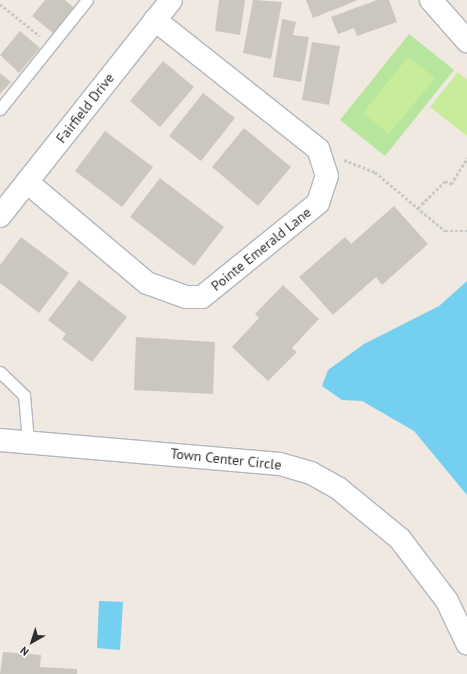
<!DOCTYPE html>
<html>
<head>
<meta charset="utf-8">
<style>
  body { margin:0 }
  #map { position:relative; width:467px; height:674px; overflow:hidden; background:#efe9e1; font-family:"PT Sans",sans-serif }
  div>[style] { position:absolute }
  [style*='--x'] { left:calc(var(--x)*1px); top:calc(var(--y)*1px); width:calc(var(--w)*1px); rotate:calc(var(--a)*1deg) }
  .green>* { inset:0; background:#b6e59e }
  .pitch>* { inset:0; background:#c9ec9a }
  .water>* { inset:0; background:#75cff0 }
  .building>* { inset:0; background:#cbc7bf }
  .path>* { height:2.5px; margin-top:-1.25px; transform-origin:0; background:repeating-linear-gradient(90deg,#c9c9c9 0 3px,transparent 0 5px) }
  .roads { filter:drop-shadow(1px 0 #b4b7c1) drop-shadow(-1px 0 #b4b7c1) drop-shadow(0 1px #b4b7c1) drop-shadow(0 -1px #b4b7c1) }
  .service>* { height:11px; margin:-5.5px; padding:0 5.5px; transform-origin:5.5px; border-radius:5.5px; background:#fff }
  .minor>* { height:22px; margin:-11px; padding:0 11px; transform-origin:11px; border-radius:11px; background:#fff }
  span { translate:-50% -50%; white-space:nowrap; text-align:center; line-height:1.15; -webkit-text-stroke:3px #fff; paint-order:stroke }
  .street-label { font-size:14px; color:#2e2e2e }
  .north { position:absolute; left:12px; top:622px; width:40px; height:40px; -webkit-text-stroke:3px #fff; paint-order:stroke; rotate:219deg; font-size:11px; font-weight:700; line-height:16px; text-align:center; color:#2e2e2e }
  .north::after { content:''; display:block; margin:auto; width:14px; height:18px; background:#2e2e2e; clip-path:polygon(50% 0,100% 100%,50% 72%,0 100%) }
</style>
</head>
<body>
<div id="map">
  <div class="green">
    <div style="clip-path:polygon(409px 34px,454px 70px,385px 156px,340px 120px)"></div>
  </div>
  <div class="pitch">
    <div style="clip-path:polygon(408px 57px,435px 78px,389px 134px,363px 113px)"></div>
    <div style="clip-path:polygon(458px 72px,467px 80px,467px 136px,430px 107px)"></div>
  </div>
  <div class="water">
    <div style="clip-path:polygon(467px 281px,467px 495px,414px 431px,362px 401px,342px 400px,322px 386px,328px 370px,364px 344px,439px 306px)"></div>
    <div style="clip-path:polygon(99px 601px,123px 602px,120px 650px,97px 648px)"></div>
  </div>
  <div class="building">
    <div style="clip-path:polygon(45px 0,65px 0,74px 8px,53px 33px,32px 16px)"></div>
    <div style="clip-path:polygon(219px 0,245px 0,240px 35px,215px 31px)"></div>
    <div style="clip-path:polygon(253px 0,282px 2px,271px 59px,243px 53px)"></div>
    <div style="clip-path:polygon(306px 0,358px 0,313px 18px)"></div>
    <div style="clip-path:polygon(377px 0,389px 0,397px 22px,357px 36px,354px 28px,338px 34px,331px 17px)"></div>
    <div style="clip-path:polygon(282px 19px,296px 22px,293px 35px,309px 37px,301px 82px,273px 77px)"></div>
    <div style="clip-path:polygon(20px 31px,40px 48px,19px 73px,0 55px)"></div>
    <div style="clip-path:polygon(312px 42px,340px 46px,329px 105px,302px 100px)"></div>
    <div style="clip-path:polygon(163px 61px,194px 87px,160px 127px,130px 101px)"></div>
    <div style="clip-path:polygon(0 73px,11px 82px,0 94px)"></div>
    <div style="clip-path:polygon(203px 93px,235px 118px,201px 161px,169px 136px)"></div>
    <div style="clip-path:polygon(244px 128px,291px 167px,258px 206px,212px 167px)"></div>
    <div style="clip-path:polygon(105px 131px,153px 167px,122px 207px,75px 171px)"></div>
    <div style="clip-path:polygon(160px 178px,224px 227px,194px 266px,130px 217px)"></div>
    <div style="clip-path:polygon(394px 206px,428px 244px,382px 285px,376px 277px,333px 315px,299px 277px,345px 237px,351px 244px)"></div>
    <div style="clip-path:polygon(21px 237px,69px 273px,39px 313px,0 283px,0 265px)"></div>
    <div style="clip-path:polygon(79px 280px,127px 317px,92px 362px,62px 339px,66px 334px,48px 320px)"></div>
    <div style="clip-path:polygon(283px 285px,319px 319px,292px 348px,297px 352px,268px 381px,232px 347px,259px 318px,255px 314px)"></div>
    <div style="clip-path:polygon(136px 337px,215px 342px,213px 394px,134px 390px)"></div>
    <div style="clip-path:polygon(3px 652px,41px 655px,40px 667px,77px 669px,77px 674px,0 674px)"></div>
  </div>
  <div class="path">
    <div style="--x:0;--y:4;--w:51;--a:38.7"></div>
    <div style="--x:344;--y:160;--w:33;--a:21"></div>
    <div style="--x:375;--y:172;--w:92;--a:40.1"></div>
    <div style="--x:445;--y:231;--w:22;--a:0"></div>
    <div style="--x:418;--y:208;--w:38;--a:-45"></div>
    <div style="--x:445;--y:181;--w:7;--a:27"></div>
    <div style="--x:451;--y:184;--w:31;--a:-58"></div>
  </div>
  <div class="roads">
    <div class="service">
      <div style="--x:0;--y:109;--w:139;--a:-51.4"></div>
      <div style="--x:0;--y:372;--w:33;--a:44"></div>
      <div style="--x:24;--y:395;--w:46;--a:85"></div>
    </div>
    <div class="minor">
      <div style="--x:431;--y:0;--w:55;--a:48.7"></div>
      <div style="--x:27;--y:182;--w:157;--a:40.1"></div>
      <div style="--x:147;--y:283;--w:41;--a:19.7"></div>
      <div style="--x:186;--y:297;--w:16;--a:0"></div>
      <div style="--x:202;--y:297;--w:149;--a:-39"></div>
      <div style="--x:318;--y:203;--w:28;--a:-72"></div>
      <div style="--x:327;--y:176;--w:28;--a:-108"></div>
      <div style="--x:318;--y:149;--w:208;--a:-141.6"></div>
      <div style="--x:0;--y:216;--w:275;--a:-51.6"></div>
      <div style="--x:0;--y:440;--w:281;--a:4.9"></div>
      <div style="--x:280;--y:464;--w:32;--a:16"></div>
      <div style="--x:311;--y:473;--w:31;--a:29"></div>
      <div style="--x:338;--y:488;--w:80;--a:39.4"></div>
      <div style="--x:400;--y:539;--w:78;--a:52.8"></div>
      <div style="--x:447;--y:601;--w:47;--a:64.5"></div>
    </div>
  </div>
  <div class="street-label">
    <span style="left:85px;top:108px;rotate:-52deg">Fairfield Drive</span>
    <span style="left:261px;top:249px;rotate:-39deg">Pointe Emerald Lane</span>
    <span style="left:226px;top:459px;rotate:6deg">Town Center Circle</span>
  </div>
  <div class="north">N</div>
</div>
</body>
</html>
